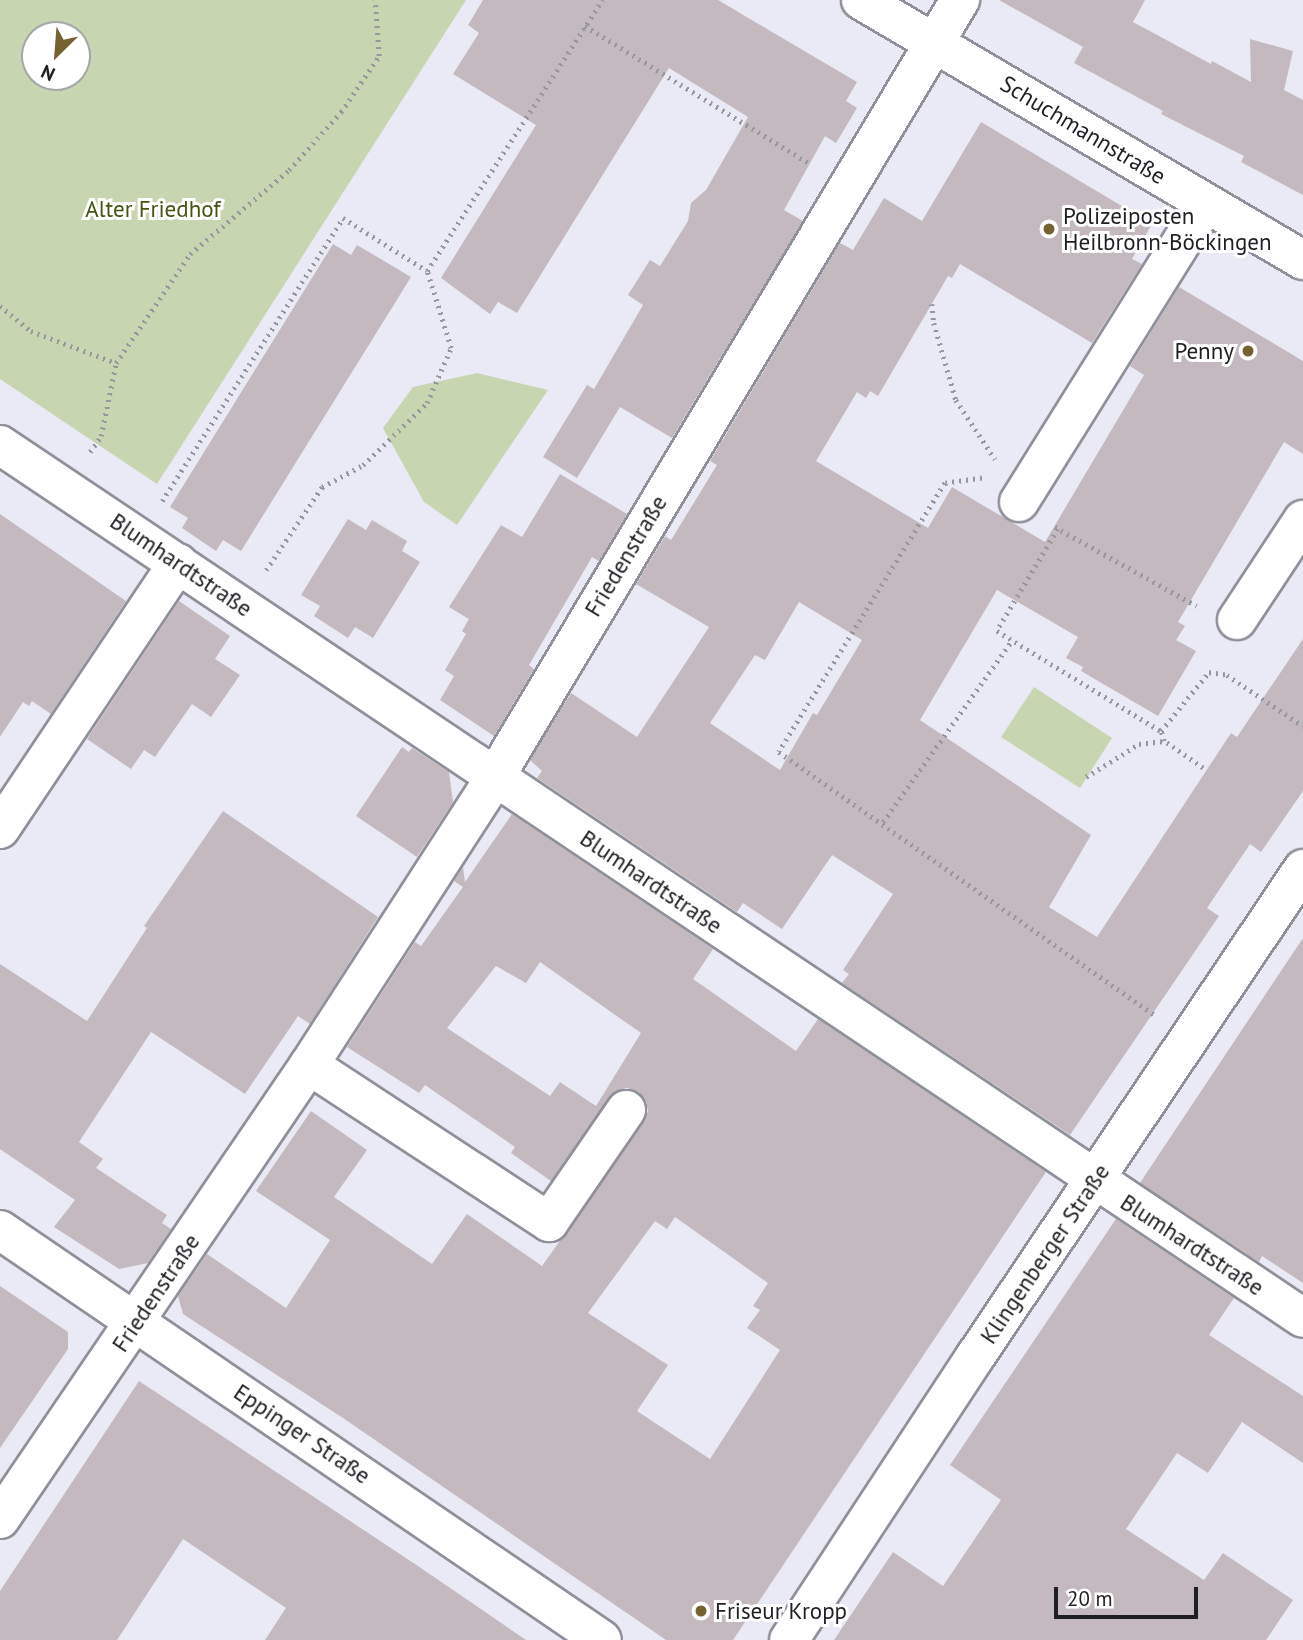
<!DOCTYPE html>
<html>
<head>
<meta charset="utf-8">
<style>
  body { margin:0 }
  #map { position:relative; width:1303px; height:1640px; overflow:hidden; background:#e9eaf5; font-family:"PT Sans",sans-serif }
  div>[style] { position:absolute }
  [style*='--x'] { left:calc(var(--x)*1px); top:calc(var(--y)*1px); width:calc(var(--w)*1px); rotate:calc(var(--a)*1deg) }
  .green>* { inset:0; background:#c7d5b1 }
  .building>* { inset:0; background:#c4b9be }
  .path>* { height:4.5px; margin-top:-2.25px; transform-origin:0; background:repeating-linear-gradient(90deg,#95969e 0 2px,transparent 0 7px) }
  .roads { filter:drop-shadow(2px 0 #8f909a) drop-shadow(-2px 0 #8f909a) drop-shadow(0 2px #8f909a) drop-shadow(0 -2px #8f909a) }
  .minor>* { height:38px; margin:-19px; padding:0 19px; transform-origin:19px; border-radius:19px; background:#fff }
  .dots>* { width:19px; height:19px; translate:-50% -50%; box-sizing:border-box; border:4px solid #fff; border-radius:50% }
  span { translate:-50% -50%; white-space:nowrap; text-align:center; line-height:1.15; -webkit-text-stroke:6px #fff; paint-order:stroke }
  .street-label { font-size:23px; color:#1e1f23 }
  .park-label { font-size:23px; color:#425513 }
  .poi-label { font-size:23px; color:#1e1f23 }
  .left { translate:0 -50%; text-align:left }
  .right { translate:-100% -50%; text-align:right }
  .north { position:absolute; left:21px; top:21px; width:70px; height:70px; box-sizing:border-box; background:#fff; border:2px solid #a5a5a7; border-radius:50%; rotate:205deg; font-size:19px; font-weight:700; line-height:28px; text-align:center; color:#1e1f23 }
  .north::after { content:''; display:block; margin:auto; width:24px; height:32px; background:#766231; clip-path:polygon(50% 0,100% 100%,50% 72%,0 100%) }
  .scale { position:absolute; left:1054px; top:1587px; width:144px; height:32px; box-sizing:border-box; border:4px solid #1e1f23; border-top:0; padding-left:9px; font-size:21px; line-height:24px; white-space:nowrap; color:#1e1f23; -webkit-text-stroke:5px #fff; paint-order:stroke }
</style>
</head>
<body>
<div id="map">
  <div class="green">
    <div style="clip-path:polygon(evenodd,0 0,466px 0,157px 484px,0 379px,0 0,35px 35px,77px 35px,77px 77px,35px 77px,35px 35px)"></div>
    <div style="clip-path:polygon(477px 373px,548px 390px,457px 525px,424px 502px,383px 428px,413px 387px)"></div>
    <div style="clip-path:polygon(1034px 687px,1112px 738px,1080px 788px,1001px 737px)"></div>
  </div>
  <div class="building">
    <div style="clip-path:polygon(483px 0,718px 0,857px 82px,846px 101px,857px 108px,836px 143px,825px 136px,784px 210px,803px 221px,672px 438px,620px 407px,577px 478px,543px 457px,587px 385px,594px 389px,643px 305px,628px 295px,650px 260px,660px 266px,688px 221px,691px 203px,706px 190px,748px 117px,669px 68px,517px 313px,498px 302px,490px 314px,441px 278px,536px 125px,453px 74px,479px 33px,468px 25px)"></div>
    <div style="clip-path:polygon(999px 0,1145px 0,1133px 22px,1211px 64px,1212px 61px,1251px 82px,1250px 39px,1293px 51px,1284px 90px,1303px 100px,1303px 195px,1241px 162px,1244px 156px,1161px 114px,1163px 111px,1074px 63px,1083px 47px)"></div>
    <div style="clip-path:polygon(evenodd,981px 122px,1152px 224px,1132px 259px,1142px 264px,1092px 343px,960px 264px,952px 278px,948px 276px,878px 396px,870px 391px,866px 398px,857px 392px,816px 461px,928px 528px,952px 487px,1045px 542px,1144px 375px,1130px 366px,1179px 287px,1303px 361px,1303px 454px,1284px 442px,1178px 622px,1185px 626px,1176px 640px,1196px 651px,1158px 716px,1081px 671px,1083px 667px,1066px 658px,1078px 637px,997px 590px,920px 720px,1091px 835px,1049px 907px,1097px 937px,1231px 733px,1237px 737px,1303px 639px,1303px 791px,1261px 852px,1250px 844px,1207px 908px,1219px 916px,1070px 1135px,842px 983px,849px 974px,843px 970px,893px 894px,832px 855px,782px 929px,743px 903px,737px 912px,537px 778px,542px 771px,530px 760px,571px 693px,637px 737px,709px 627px,636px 584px,665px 536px,671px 540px,717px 465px,710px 461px,840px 243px,853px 250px,884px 198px,922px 221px,981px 122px,799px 602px,862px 640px,817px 715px,813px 713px,780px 770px,710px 723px,755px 655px,765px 660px,799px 602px)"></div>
    <div style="clip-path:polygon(333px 244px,351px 255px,357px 245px,411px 277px,241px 551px,223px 540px,216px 551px,182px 528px,188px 518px,170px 507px)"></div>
    <div style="clip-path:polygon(560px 474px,627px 514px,599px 561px,592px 557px,529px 665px,534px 669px,494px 736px,440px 700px,454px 676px,445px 670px,466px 634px,462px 631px,469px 619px,449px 607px,501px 525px,522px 537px)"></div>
    <div style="clip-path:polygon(0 514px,126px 601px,51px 714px,32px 701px,29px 706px,23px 702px,0 737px)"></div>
    <div style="clip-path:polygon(348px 519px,366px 530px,372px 520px,407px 541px,402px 551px,420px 562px,373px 638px,355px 627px,348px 638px,314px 616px,320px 606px,301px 595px)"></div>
    <div style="clip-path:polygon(179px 601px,230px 636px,215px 659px,240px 675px,211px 717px,192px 704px,155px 757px,144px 750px,131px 769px,87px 739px)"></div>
    <div style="clip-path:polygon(402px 747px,409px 752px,412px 748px,449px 772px,453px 802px,417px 857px,356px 816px)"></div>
    <div style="clip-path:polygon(223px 811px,378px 917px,310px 1024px,298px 1016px,245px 1094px,151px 1032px,79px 1142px,103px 1159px,96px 1168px,167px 1215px,162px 1223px,171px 1229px,148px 1263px,119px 1269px,54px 1227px,75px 1200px,0 1149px,0 964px,87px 1021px,147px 928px,144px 926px)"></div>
    <div style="clip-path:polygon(evenodd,512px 814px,713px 949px,693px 979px,796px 1051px,818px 1019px,1046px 1172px,733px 1640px,666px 1640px,343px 1418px,183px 1314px,178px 1296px,207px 1254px,286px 1308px,330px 1240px,256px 1191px,311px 1111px,367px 1150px,334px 1197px,432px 1264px,467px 1214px,542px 1266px,644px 1122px,648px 1111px,646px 1101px,639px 1092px,627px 1088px,616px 1091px,551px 1181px,511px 1153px,515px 1147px,425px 1085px,419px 1093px,347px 1047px,415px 942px,421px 946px,463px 887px,454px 881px,463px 867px,465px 882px,512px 814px,540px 962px,641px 1033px,596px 1106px,560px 1082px,550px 1096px,447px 1028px,496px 966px,526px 983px,540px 962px,512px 814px,675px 1217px,768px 1283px,753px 1306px,760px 1310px,747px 1328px,780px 1350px,710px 1459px,637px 1411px,668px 1365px,588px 1313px,655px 1221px,667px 1229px,675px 1217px)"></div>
    <div style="clip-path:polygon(1303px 938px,1303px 1283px,1262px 1256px,1259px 1262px,1140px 1183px)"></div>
    <div style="clip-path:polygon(1116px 1219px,1234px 1298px,1209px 1335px,1303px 1396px,1303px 1463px,1242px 1422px,1208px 1473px,1177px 1453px,1126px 1529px,1204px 1580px,1223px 1553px,1293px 1600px,1266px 1640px,834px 1640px,893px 1552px,943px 1586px,1001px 1500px,950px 1465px)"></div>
    <div style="clip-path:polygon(0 1286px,68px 1332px,68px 1349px,0 1448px)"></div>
    <div style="clip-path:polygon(139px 1381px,418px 1566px,526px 1640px,265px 1640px,286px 1608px,183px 1539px,117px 1640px,0 1640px,0 1591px)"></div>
  </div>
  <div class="path">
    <div style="--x:585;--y:26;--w:264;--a:31.5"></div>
    <div style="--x:932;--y:304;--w:19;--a:84"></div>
    <div style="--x:934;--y:323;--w:80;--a:74.1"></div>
    <div style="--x:956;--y:400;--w:71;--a:56.5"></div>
    <div style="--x:0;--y:306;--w:40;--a:39"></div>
    <div style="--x:31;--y:331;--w:91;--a:20.6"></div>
    <div style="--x:116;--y:363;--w:132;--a:-55.8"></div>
    <div style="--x:190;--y:254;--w:130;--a:-40.3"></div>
    <div style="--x:289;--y:170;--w:78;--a:-48.1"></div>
    <div style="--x:341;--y:112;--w:68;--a:-55.8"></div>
    <div style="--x:379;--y:56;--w:56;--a:-94.1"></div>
    <div style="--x:90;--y:452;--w:19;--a:-55"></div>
    <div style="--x:101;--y:436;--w:75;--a:-78.4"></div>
    <div style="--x:982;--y:478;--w:37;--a:172"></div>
    <div style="--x:945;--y:483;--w:316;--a:121.7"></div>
    <div style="--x:779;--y:752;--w:458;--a:35"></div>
    <div style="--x:162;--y:501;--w:336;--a:-57.4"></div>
    <div style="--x:343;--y:218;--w:99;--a:32.2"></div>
    <div style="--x:427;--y:271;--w:323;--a:-57.1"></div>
    <div style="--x:1055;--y:527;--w:162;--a:29.1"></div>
    <div style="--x:1058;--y:529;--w:119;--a:120.9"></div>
    <div style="--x:997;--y:631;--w:192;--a:31.4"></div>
    <div style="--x:266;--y:570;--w:100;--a:-56"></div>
    <div style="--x:322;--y:487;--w:47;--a:-28.2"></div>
    <div style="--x:363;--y:465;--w:89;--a:-44.1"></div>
    <div style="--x:427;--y:403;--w:60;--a:-66.4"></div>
    <div style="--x:451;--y:348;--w:81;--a:-107.3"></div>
    <div style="--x:1203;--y:768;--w:47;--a:-145.3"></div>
    <div style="--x:1164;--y:741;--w:10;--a:-107"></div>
    <div style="--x:1161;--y:731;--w:76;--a:-50.9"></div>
    <div style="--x:1209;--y:672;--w:18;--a:9"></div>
    <div style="--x:1227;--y:675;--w:92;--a:33.9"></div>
    <div style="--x:1086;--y:777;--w:62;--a:-31.9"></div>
    <div style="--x:1139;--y:744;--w:25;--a:-7"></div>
    <div style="--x:883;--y:822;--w:224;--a:-54.6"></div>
  </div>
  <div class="roads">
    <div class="minor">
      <div style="--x:861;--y:0;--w:513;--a:30.47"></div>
      <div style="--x:0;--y:445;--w:1568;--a:33.82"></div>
      <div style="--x:1019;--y:502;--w:351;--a:-58"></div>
      <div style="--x:1237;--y:620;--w:120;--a:-56.6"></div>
      <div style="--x:0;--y:829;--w:320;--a:-56.2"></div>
      <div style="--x:309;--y:1065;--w:287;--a:33.2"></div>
      <div style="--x:549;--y:1222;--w:136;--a:-55.5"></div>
      <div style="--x:0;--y:1230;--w:728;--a:34.26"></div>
      <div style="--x:0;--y:1519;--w:549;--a:-55.76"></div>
      <div style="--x:309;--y:1065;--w:343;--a:-57.1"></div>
      <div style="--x:495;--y:777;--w:906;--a:-59.1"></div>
      <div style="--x:789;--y:1640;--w:339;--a:-56.7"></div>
      <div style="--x:975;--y:1357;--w:588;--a:-56.09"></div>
    </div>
  </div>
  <div class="dots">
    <div style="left:1049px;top:229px;background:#766231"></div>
    <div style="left:1248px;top:351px;background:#766231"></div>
    <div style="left:701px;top:1611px;background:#766231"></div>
  </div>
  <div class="street-label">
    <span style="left:1083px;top:130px;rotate:31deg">Schuchmannstraße</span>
    <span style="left:626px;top:556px;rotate:-59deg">Friedenstraße</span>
    <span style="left:181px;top:565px;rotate:34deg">Blumhardtstraße</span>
    <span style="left:651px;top:882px;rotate:34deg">Blumhardtstraße</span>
    <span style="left:1192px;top:1245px;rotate:33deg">Blumhardtstraße</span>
    <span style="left:1045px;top:1254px;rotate:-56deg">Klingenberger Straße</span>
    <span style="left:156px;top:1293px;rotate:-56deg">Friedenstraße</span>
    <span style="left:302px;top:1434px;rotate:34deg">Eppinger Straße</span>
  </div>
  <div class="park-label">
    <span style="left:153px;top:209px">Alter Friedhof</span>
  </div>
  <div class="poi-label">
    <span class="left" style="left:1063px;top:229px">Polizeiposten<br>Heilbronn-Böckingen</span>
    <span class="right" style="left:1234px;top:351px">Penny</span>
    <span class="left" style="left:715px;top:1611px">Friseur Kropp</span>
  </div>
  <div class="north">N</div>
  <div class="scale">20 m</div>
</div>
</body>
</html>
